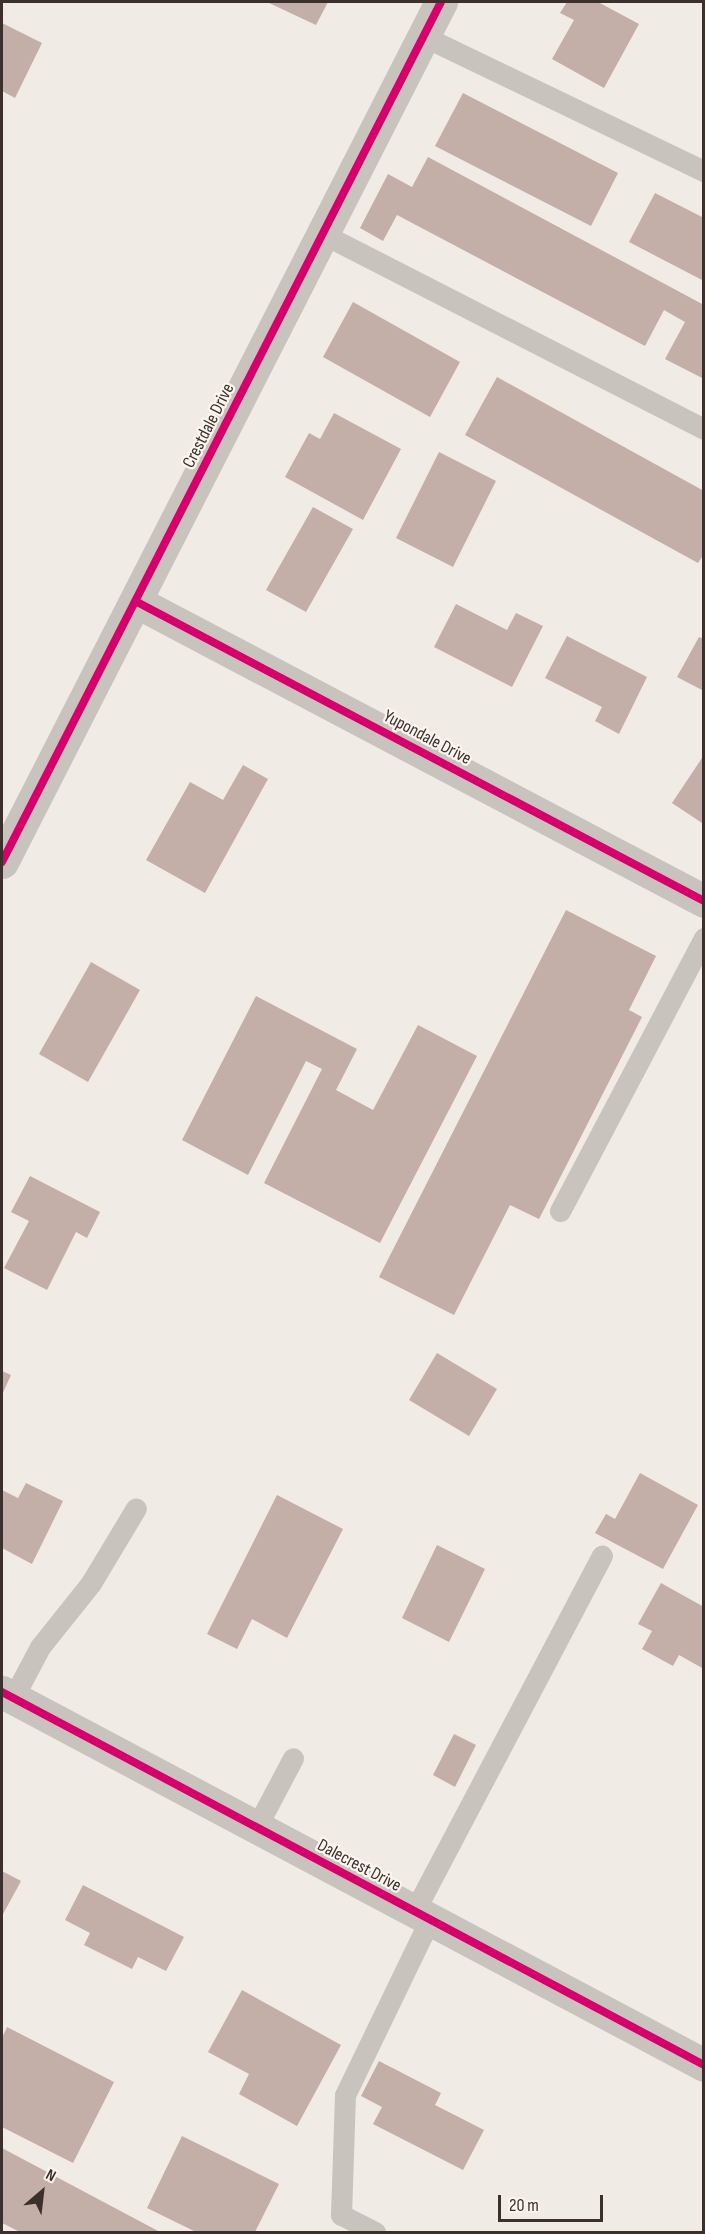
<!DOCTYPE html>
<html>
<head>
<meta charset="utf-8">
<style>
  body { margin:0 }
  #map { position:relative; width:705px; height:2234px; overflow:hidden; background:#f0ebe5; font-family:"Sofia Sans Condensed",sans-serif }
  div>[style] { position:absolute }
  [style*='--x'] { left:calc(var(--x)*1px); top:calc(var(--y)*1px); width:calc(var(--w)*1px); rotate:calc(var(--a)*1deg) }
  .building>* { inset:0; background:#c3afa7 }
  .service>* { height:21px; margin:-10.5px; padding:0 10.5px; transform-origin:10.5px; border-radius:10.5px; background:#c9c3be }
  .minor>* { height:33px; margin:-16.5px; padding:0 16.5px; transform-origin:16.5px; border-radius:16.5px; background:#c9c3be }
  .tertiary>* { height:33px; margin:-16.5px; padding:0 16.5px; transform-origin:16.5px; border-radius:16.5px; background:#c9c3be }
  .cycleway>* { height:8px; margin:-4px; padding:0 4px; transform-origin:4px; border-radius:4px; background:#d6006c }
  span { translate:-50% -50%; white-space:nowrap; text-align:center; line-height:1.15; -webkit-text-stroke:4.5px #fbf5ee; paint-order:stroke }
  .street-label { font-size:18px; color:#3b302b }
  .frame { position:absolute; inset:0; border:3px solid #3b302b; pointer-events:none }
  .north { position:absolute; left:12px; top:2162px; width:60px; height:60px; -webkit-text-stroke:4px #fbf5ee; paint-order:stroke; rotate:28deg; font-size:16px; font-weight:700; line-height:24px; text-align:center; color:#3b302b }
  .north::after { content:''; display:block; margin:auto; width:21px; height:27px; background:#3b302b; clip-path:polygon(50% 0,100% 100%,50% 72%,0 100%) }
  .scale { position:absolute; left:498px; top:2195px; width:105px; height:27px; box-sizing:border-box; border:3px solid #3b302b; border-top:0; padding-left:8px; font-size:18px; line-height:21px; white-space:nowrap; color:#3b302b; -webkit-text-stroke:4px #fbf5ee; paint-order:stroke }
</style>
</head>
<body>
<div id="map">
  <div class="building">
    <div style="clip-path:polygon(267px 2px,328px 2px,316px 25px)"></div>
    <div style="clip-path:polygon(567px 2px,598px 2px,639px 24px,604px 88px,552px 59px,574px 20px,560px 13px)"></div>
    <div style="clip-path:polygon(2px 23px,42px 43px,15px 98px,2px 91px)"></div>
    <div style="clip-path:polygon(463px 93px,618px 173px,591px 226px,435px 146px)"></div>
    <div style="clip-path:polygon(428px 157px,704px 305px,704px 379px,665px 359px,685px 322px,664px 310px,645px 346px,397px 215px,383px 241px,360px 228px,388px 174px,412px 187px)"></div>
    <div style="clip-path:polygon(655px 193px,704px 218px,704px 281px,629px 242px)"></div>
    <div style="clip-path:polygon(353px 302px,460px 362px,430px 417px,323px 357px)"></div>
    <div style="clip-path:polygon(497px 377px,704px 491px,704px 554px,698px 563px,465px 435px)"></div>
    <div style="clip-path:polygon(334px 413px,401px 449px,363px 520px,285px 477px,309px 433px,320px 439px)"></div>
    <div style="clip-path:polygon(439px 452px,496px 481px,453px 567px,396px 538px)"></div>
    <div style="clip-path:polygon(313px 507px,353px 529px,306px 612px,266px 590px)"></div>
    <div style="clip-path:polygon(456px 604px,507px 630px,516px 613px,543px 626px,512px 687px,434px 647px)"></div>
    <div style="clip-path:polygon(567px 636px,647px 677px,619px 734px,595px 721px,602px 707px,545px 678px)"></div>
    <div style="clip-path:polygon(699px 637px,704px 639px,704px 691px,677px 677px)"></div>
    <div style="clip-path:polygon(704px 755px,704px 820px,702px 823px,672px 803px)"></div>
    <div style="clip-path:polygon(243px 765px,268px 779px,205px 893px,146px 860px,190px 782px,223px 800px)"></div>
    <div style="clip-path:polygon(566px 910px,656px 956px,629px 1010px,642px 1017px,539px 1219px,510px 1205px,454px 1315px,379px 1277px)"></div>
    <div style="clip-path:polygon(91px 962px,140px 990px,88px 1082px,39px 1054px)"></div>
    <div style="clip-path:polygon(256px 996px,357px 1049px,336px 1090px,373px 1110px,418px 1025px,477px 1056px,380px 1243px,264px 1183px,322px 1069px,306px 1061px,248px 1175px,182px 1140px)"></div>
    <div style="clip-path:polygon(30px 1176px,100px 1212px,87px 1238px,76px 1232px,47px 1290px,4px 1268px,29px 1221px,11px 1212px)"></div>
    <div style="clip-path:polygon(437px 1353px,497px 1389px,469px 1436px,409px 1400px)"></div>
    <div style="clip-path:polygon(2px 1371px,11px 1375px,2px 1395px)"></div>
    <div style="clip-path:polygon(640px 1473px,698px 1505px,663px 1569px,595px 1533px,606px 1514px,615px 1519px)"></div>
    <div style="clip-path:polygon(26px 1483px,63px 1501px,32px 1564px,2px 1548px,2px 1490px,18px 1498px)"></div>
    <div style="clip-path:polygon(277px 1495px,343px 1529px,287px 1638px,252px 1619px,237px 1649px,207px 1634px)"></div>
    <div style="clip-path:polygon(437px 1545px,485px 1569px,449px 1642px,402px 1618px)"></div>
    <div style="clip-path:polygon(661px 1583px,704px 1607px,704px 1669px,679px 1655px,673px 1666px,642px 1649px,652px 1631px,638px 1624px)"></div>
    <div style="clip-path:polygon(454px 1734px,476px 1745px,455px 1787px,433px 1775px)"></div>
    <div style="clip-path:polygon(2px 1871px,21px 1881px,2px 1916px)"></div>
    <div style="clip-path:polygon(83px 1885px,184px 1937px,166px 1971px,138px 1957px,132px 1969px,84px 1945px,90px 1933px,65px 1920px)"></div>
    <div style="clip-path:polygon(242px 1990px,341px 2045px,297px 2126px,239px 2094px,249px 2074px,208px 2052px)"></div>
    <div style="clip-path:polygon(7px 2027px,114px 2082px,73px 2163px,2px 2127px,2px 2038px)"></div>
    <div style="clip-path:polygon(379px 2061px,441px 2093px,435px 2105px,484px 2130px,463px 2170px,373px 2124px,382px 2107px,361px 2096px)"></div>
    <div style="clip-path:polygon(182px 2136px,279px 2184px,255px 2232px,196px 2232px,147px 2208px)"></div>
    <div style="clip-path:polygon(2px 2148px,160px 2232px,20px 2232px,2px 2223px)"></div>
  </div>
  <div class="service">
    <div style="--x:423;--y:36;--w:312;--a:25.7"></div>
    <div style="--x:323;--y:234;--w:428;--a:27.1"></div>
    <div style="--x:560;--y:1211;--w:309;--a:-62.2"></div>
    <div style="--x:13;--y:1698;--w:58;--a:-62.1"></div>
    <div style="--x:40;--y:1647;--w:82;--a:-51.4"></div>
    <div style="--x:91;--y:1583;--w:87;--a:-59"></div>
    <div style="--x:256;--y:1828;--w:79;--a:-62.1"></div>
    <div style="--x:414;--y:1912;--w:403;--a:-62.2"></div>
    <div style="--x:375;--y:2232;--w:38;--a:-153"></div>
    <div style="--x:341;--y:2215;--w:120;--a:-88.1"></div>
    <div style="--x:345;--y:2095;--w:193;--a:-64.2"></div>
  </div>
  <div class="minor">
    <div style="--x:137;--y:602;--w:641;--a:27.8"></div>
    <div style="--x:2;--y:1692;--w:795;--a:27.98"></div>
  </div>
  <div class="tertiary">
    <div style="--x:2;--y:862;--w:966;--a:-62.96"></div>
  </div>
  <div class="cycleway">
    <div style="--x:137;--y:602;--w:641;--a:27.8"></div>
    <div style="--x:2;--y:862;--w:966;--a:-62.96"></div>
    <div style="--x:2;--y:1692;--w:795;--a:27.98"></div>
  </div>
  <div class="street-label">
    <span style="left:209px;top:426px;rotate:-63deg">Crestdale Drive</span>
    <span style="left:427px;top:738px;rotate:28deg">Yupondale Drive</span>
    <span style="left:359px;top:1866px;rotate:28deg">Dalecrest Drive</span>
  </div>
  <div class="frame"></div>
  <div class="north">N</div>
  <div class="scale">20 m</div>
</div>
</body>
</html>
